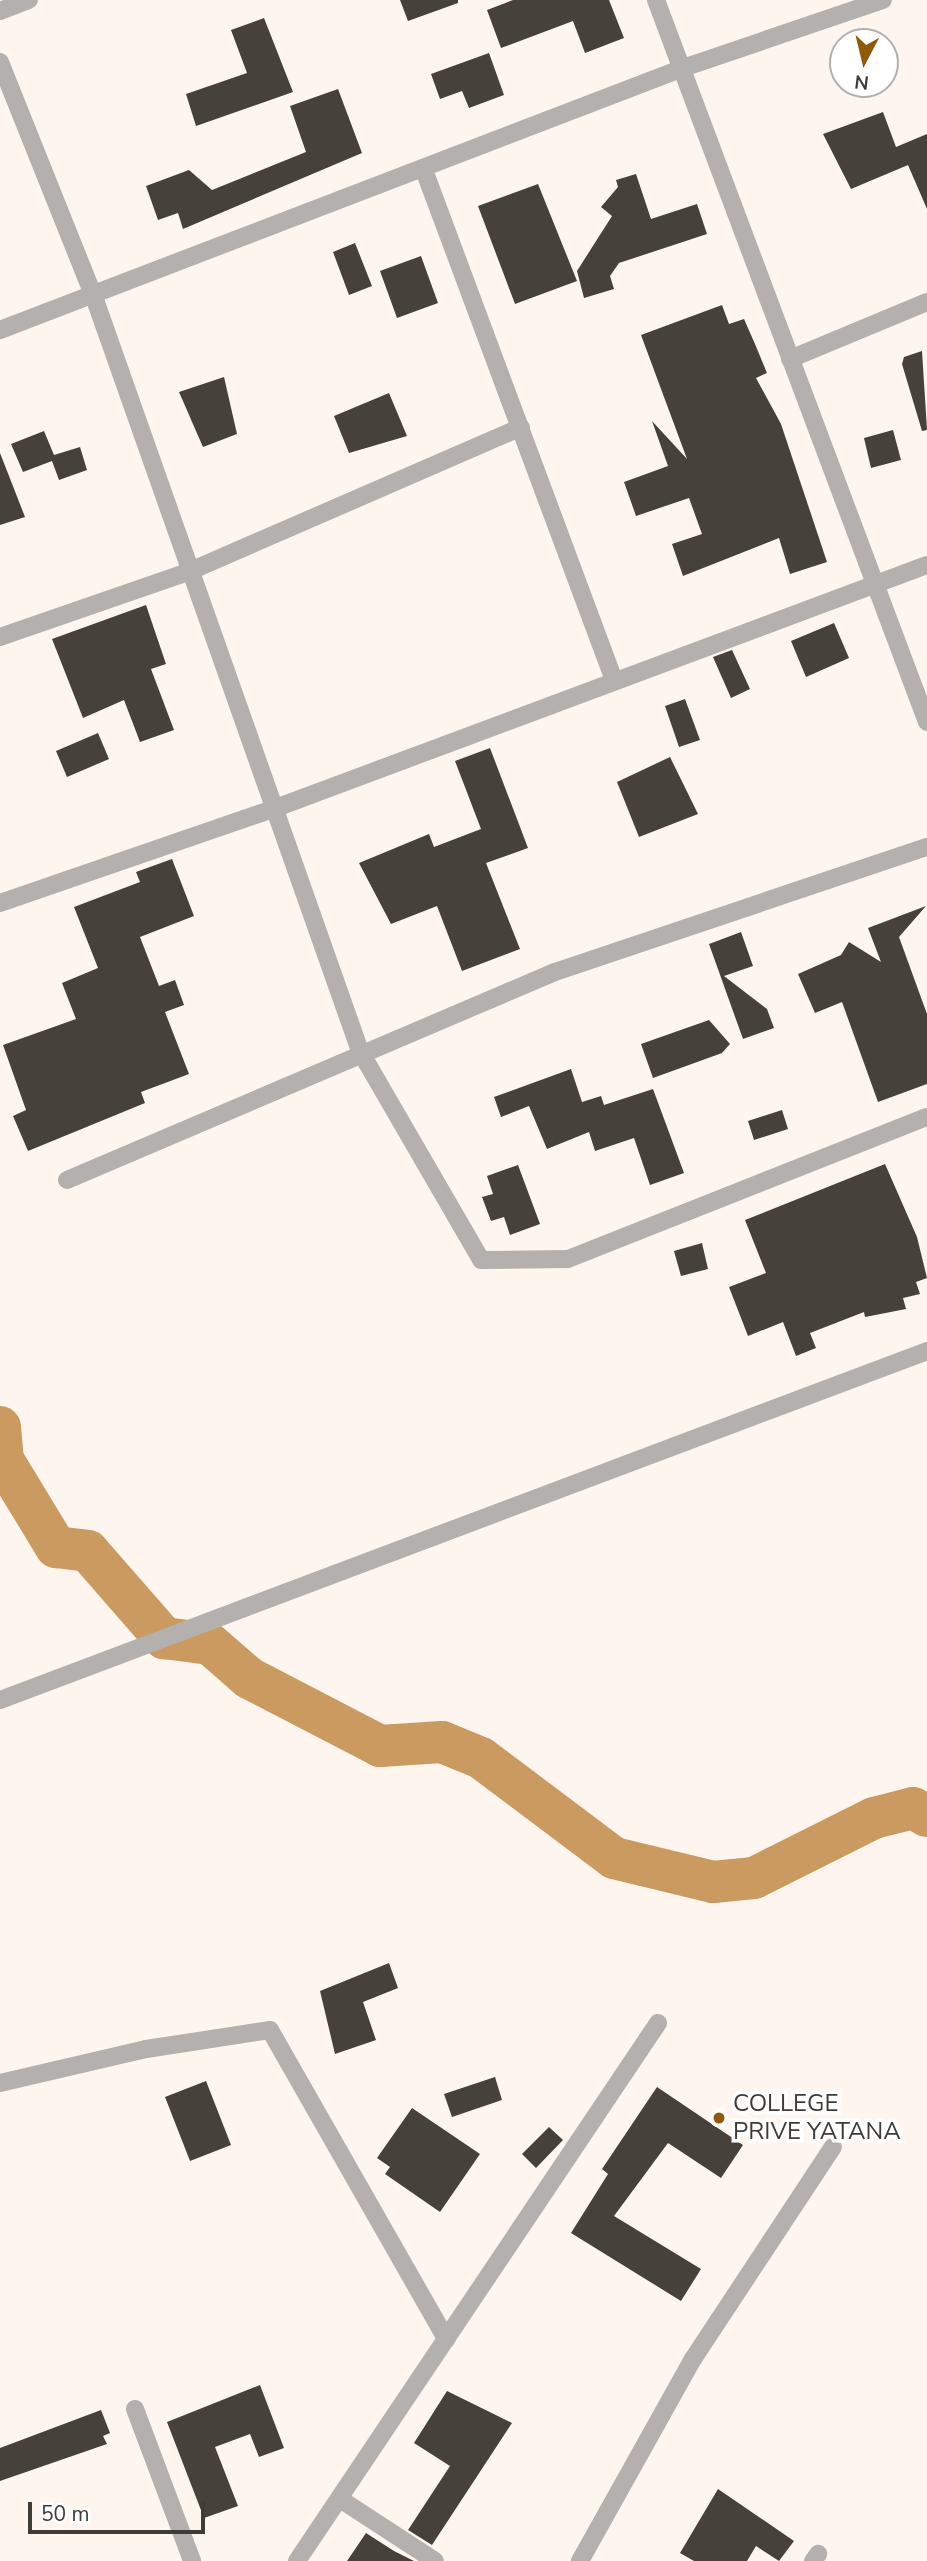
<!DOCTYPE html>
<html>
<head>
<meta charset="utf-8">
<style>
  body { margin:0 }
  #map { position:relative; width:927px; height:2561px; overflow:hidden; background:#fef6ee; font-family:"Nunito Sans",sans-serif }
  div>[style] { position:absolute }
  [style*='--x'] { left:calc(var(--x)*1px); top:calc(var(--y)*1px); width:calc(var(--w)*1px); rotate:calc(var(--a)*1deg) }
  .river>* { height:42px; margin:-21px; padding:0 21px; transform-origin:21px; border-radius:21px; background:#cb9a61 }
  .building>* { inset:0; background:#47413b }
  .street>* { height:18px; margin:-9px; padding:0 9px; transform-origin:9px; border-radius:9px; background:#b3b0ad }
  .dots>* { width:19px; height:19px; translate:-50% -50%; box-sizing:border-box; border:4px solid #fff; border-radius:50% }
  span { translate:-50% -50%; white-space:nowrap; text-align:center; line-height:1.15; -webkit-text-stroke:7px #fff; paint-order:stroke }
  .poi-label { font-size:24px; color:#3e3c38 }
  .left { translate:0 -50%; text-align:left }
  .north { position:absolute; left:829px; top:28px; width:70px; height:70px; box-sizing:border-box; background:#fff; border:2px solid #b2b1af; border-radius:50%; rotate:187deg; font-size:19px; font-weight:700; line-height:28px; text-align:center; color:#3e3c38 }
  .north::after { content:''; display:block; margin:auto; width:24px; height:32px; background:#8e5a0a; clip-path:polygon(50% 0,100% 100%,50% 72%,0 100%) }
  .scale { position:absolute; left:28px; top:2502px; width:177px; height:32px; box-sizing:border-box; border:4px solid #3e3c38; border-top:0; padding-left:9px; font-size:21px; line-height:24px; white-space:nowrap; color:#3e3c38; -webkit-text-stroke:5px #fff; paint-order:stroke }
</style>
</head>
<body>
<div id="map">
  <div class="river">
    <div style="--x:0;--y:1427;--w:33;--a:85"></div>
    <div style="--x:3;--y:1460;--w:102;--a:58.7"></div>
    <div style="--x:56;--y:1547;--w:32;--a:7"></div>
    <div style="--x:88;--y:1551;--w:116;--a:48.9"></div>
    <div style="--x:164;--y:1638;--w:46;--a:7.4"></div>
    <div style="--x:210;--y:1644;--w:52;--a:41.1"></div>
    <div style="--x:249;--y:1678;--w:148;--a:27.4"></div>
    <div style="--x:380;--y:1746;--w:62;--a:-3.7"></div>
    <div style="--x:442;--y:1742;--w:42;--a:22.3"></div>
    <div style="--x:481;--y:1758;--w:166;--a:36.9"></div>
    <div style="--x:614;--y:1858;--w:102;--a:13.6"></div>
    <div style="--x:713;--y:1882;--w:41;--a:-5.6"></div>
    <div style="--x:754;--y:1878;--w:134;--a:-26.6"></div>
    <div style="--x:874;--y:1818;--w:40;--a:-14.4"></div>
    <div style="--x:913;--y:1808;--w:16;--a:30"></div>
  </div>
  <div class="building">
    <div style="clip-path:polygon(400px 0,458px 0,458px 3px,408px 21px)"></div>
    <div style="clip-path:polygon(513px 0,609px 0,624px 38px,585px 53px,573px 21px,501px 48px,487px 10px)"></div>
    <div style="clip-path:polygon(264px 18px,293px 92px,196px 126px,186px 94px,247px 73px,231px 30px)"></div>
    <div style="clip-path:polygon(489px 53px,504px 95px,469px 108px,462px 91px,440px 99px,431px 74px)"></div>
    <div style="clip-path:polygon(338px 89px,362px 153px,183px 229px,178px 213px,158px 220px,146px 186px,189px 170px,212px 190px,306px 152px,290px 106px)"></div>
    <div style="clip-path:polygon(883px 112px,896px 147px,927px 134px,927px 209px,908px 165px,851px 189px,823px 134px)"></div>
    <div style="clip-path:polygon(636px 174px,651px 219px,697px 204px,707px 234px,619px 263px,610px 276px,614px 289px,584px 298px,577px 271px,612px 216px,601px 207px,618px 187px,616px 180px)"></div>
    <div style="clip-path:polygon(538px 184px,577px 281px,515px 304px,478px 206px)"></div>
    <div style="clip-path:polygon(355px 243px,372px 286px,349px 295px,333px 252px)"></div>
    <div style="clip-path:polygon(421px 256px,438px 303px,397px 318px,380px 271px)"></div>
    <div style="clip-path:polygon(722px 305px,729px 324px,744px 319px,755px 344px,767px 373px,756px 378px,781px 424px,827px 562px,790px 574px,779px 538px,683px 576px,672px 544px,702px 534px,689px 498px,636px 516px,624px 482px,668px 466px,652px 421px,687px 459px,641px 335px)"></div>
    <div style="clip-path:polygon(922px 351px,927px 430px,922px 431px,902px 364px,904px 357px)"></div>
    <div style="clip-path:polygon(224px 377px,237px 434px,203px 447px,179px 392px)"></div>
    <div style="clip-path:polygon(389px 393px,407px 436px,349px 453px,334px 416px)"></div>
    <div style="clip-path:polygon(893px 430px,901px 460px,871px 468px,864px 438px)"></div>
    <div style="clip-path:polygon(44px 431px,54px 455px,80px 447px,87px 470px,59px 480px,52px 461px,23px 472px,11px 444px)"></div>
    <div style="clip-path:polygon(0 453px,25px 517px,0 525px)"></div>
    <div style="clip-path:polygon(146px 605px,166px 664px,151px 669px,174px 730px,140px 742px,124px 700px,83px 718px,52px 639px)"></div>
    <div style="clip-path:polygon(834px 623px,849px 658px,806px 677px,791px 641px)"></div>
    <div style="clip-path:polygon(732px 650px,750px 689px,731px 698px,713px 657px)"></div>
    <div style="clip-path:polygon(685px 699px,700px 740px,679px 747px,665px 706px)"></div>
    <div style="clip-path:polygon(98px 733px,109px 759px,67px 777px,56px 751px)"></div>
    <div style="clip-path:polygon(490px 748px,528px 848px,486px 863px,520px 949px,462px 971px,437px 906px,391px 924px,359px 863px,429px 834px,434px 847px,481px 829px,455px 761px)"></div>
    <div style="clip-path:polygon(670px 757px,698px 814px,639px 837px,617px 782px)"></div>
    <div style="clip-path:polygon(172px 859px,194px 916px,140px 937px,159px 986px,175px 980px,184px 1005px,165px 1012px,189px 1074px,141px 1092px,145px 1103px,28px 1151px,13px 1116px,26px 1110px,3px 1045px,76px 1019px,62px 983px,98px 968px,74px 907px,140px 882px,136px 872px)"></div>
    <div style="clip-path:polygon(926px 906px,899px 937px,927px 1014px,927px 1084px,878px 1102px,842px 1002px,815px 1013px,798px 974px,841px 955px,849px 942px,881px 962px,868px 928px)"></div>
    <div style="clip-path:polygon(741px 932px,753px 966px,724px 976px,767px 1009px,774px 1028px,743px 1039px,709px 944px)"></div>
    <div style="clip-path:polygon(709px 1020px,730px 1044px,722px 1053px,653px 1078px,641px 1044px)"></div>
    <div style="clip-path:polygon(571px 1069px,582px 1102px,601px 1096px,604px 1105px,653px 1089px,684px 1173px,650px 1185px,634px 1138px,595px 1151px,589px 1132px,547px 1149px,529px 1106px,501px 1117px,494px 1097px)"></div>
    <div style="clip-path:polygon(782px 1110px,788px 1129px,754px 1140px,748px 1121px)"></div>
    <div style="clip-path:polygon(885px 1164px,917px 1237px,927px 1278px,916px 1282px,920px 1294px,903px 1298px,906px 1309px,865px 1317px,864px 1312px,810px 1333px,816px 1348px,796px 1356px,783px 1322px,748px 1336px,729px 1287px,766px 1273px,745px 1220px)"></div>
    <div style="clip-path:polygon(518px 1165px,540px 1224px,510px 1235px,504px 1217px,491px 1221px,482px 1197px,493px 1194px,487px 1176px)"></div>
    <div style="clip-path:polygon(702px 1243px,708px 1269px,681px 1276px,674px 1251px)"></div>
    <div style="clip-path:polygon(389px 1963px,398px 1988px,363px 2002px,376px 2040px,335px 2054px,320px 1991px)"></div>
    <div style="clip-path:polygon(495px 2077px,502px 2100px,452px 2117px,444px 2094px)"></div>
    <div style="clip-path:polygon(206px 2081px,231px 2145px,190px 2161px,165px 2097px)"></div>
    <div style="clip-path:polygon(657px 2087px,743px 2145px,721px 2178px,668px 2143px,614px 2216px,701px 2269px,681px 2301px,571px 2233px,608px 2174px,602px 2169px)"></div>
    <div style="clip-path:polygon(412px 2108px,480px 2154px,440px 2212px,385px 2174px,390px 2167px,377px 2158px)"></div>
    <div style="clip-path:polygon(549px 2127px,563px 2140px,536px 2168px,522px 2154px)"></div>
    <div style="clip-path:polygon(260px 2385px,284px 2448px,259px 2457px,250px 2434px,215px 2447px,238px 2506px,204px 2518px,167px 2422px)"></div>
    <div style="clip-path:polygon(447px 2391px,512px 2423px,432px 2545px,408px 2530px,450px 2466px,414px 2443px)"></div>
    <div style="clip-path:polygon(101px 2410px,110px 2433px,103px 2436px,107px 2444px,0 2481px,0 2448px)"></div>
    <div style="clip-path:polygon(718px 2489px,794px 2541px,779px 2561px,756px 2546px,747px 2561px,694px 2561px,680px 2553px)"></div>
    <div style="clip-path:polygon(366px 2533px,394px 2551px,414px 2561px,347px 2561px)"></div>
  </div>
  <div class="street">
    <div style="--x:656;--y:0;--w:771;--a:69.43"></div>
    <div style="--x:0;--y:11;--w:31;--a:-21"></div>
    <div style="--x:0;--y:62;--w:250;--a:68.2"></div>
    <div style="--x:93;--y:294;--w:803;--a:70.57"></div>
    <div style="--x:360;--y:1051;--w:241;--a:59.9"></div>
    <div style="--x:481;--y:1260;--w:87;--a:-0.7"></div>
    <div style="--x:568;--y:1259;--w:386;--a:-21.6"></div>
    <div style="--x:424;--y:170;--w:544;--a:69.57"></div>
    <div style="--x:0;--y:330;--w:732;--a:-20.99"></div>
    <div style="--x:683;--y:68;--w:211;--a:-18.8"></div>
    <div style="--x:790;--y:359;--w:148;--a:-22.6"></div>
    <div style="--x:0;--y:637;--w:199;--a:-19.1"></div>
    <div style="--x:188;--y:572;--w:363;--a:-23.5"></div>
    <div style="--x:0;--y:903;--w:289;--a:-19"></div>
    <div style="--x:273;--y:809;--w:698;--a:-20.46"></div>
    <div style="--x:67;--y:1180;--w:530;--a:-23.09"></div>
    <div style="--x:555;--y:972;--w:392;--a:-18.6"></div>
    <div style="--x:0;--y:1700;--w:991;--a:-20.63"></div>
    <div style="--x:0;--y:2083;--w:150;--a:-13.1"></div>
    <div style="--x:146;--y:2049;--w:125;--a:-8.7"></div>
    <div style="--x:270;--y:2030;--w:356;--a:60.3"></div>
    <div style="--x:135;--y:2409;--w:162;--a:69.4"></div>
    <div style="--x:340;--y:2499;--w:113;--a:33.1"></div>
    <div style="--x:297;--y:2561;--w:648;--a:-56.14"></div>
    <div style="--x:580;--y:2561;--w:231;--a:-60.8"></div>
    <div style="--x:693;--y:2359;--w:254;--a:-56.6"></div>
    <div style="--x:813;--y:2561;--w:9;--a:-54"></div>
  </div>
  <div class="dots">
    <div style="left:719px;top:2118px;background:#8e5a0a"></div>
  </div>
  <div class="poi-label">
    <span class="left" style="left:733px;top:2118px">COLLEGE<br>PRIVE YATANA</span>
  </div>
  <div class="north">N</div>
  <div class="scale">50 m</div>
</div>
</body>
</html>
